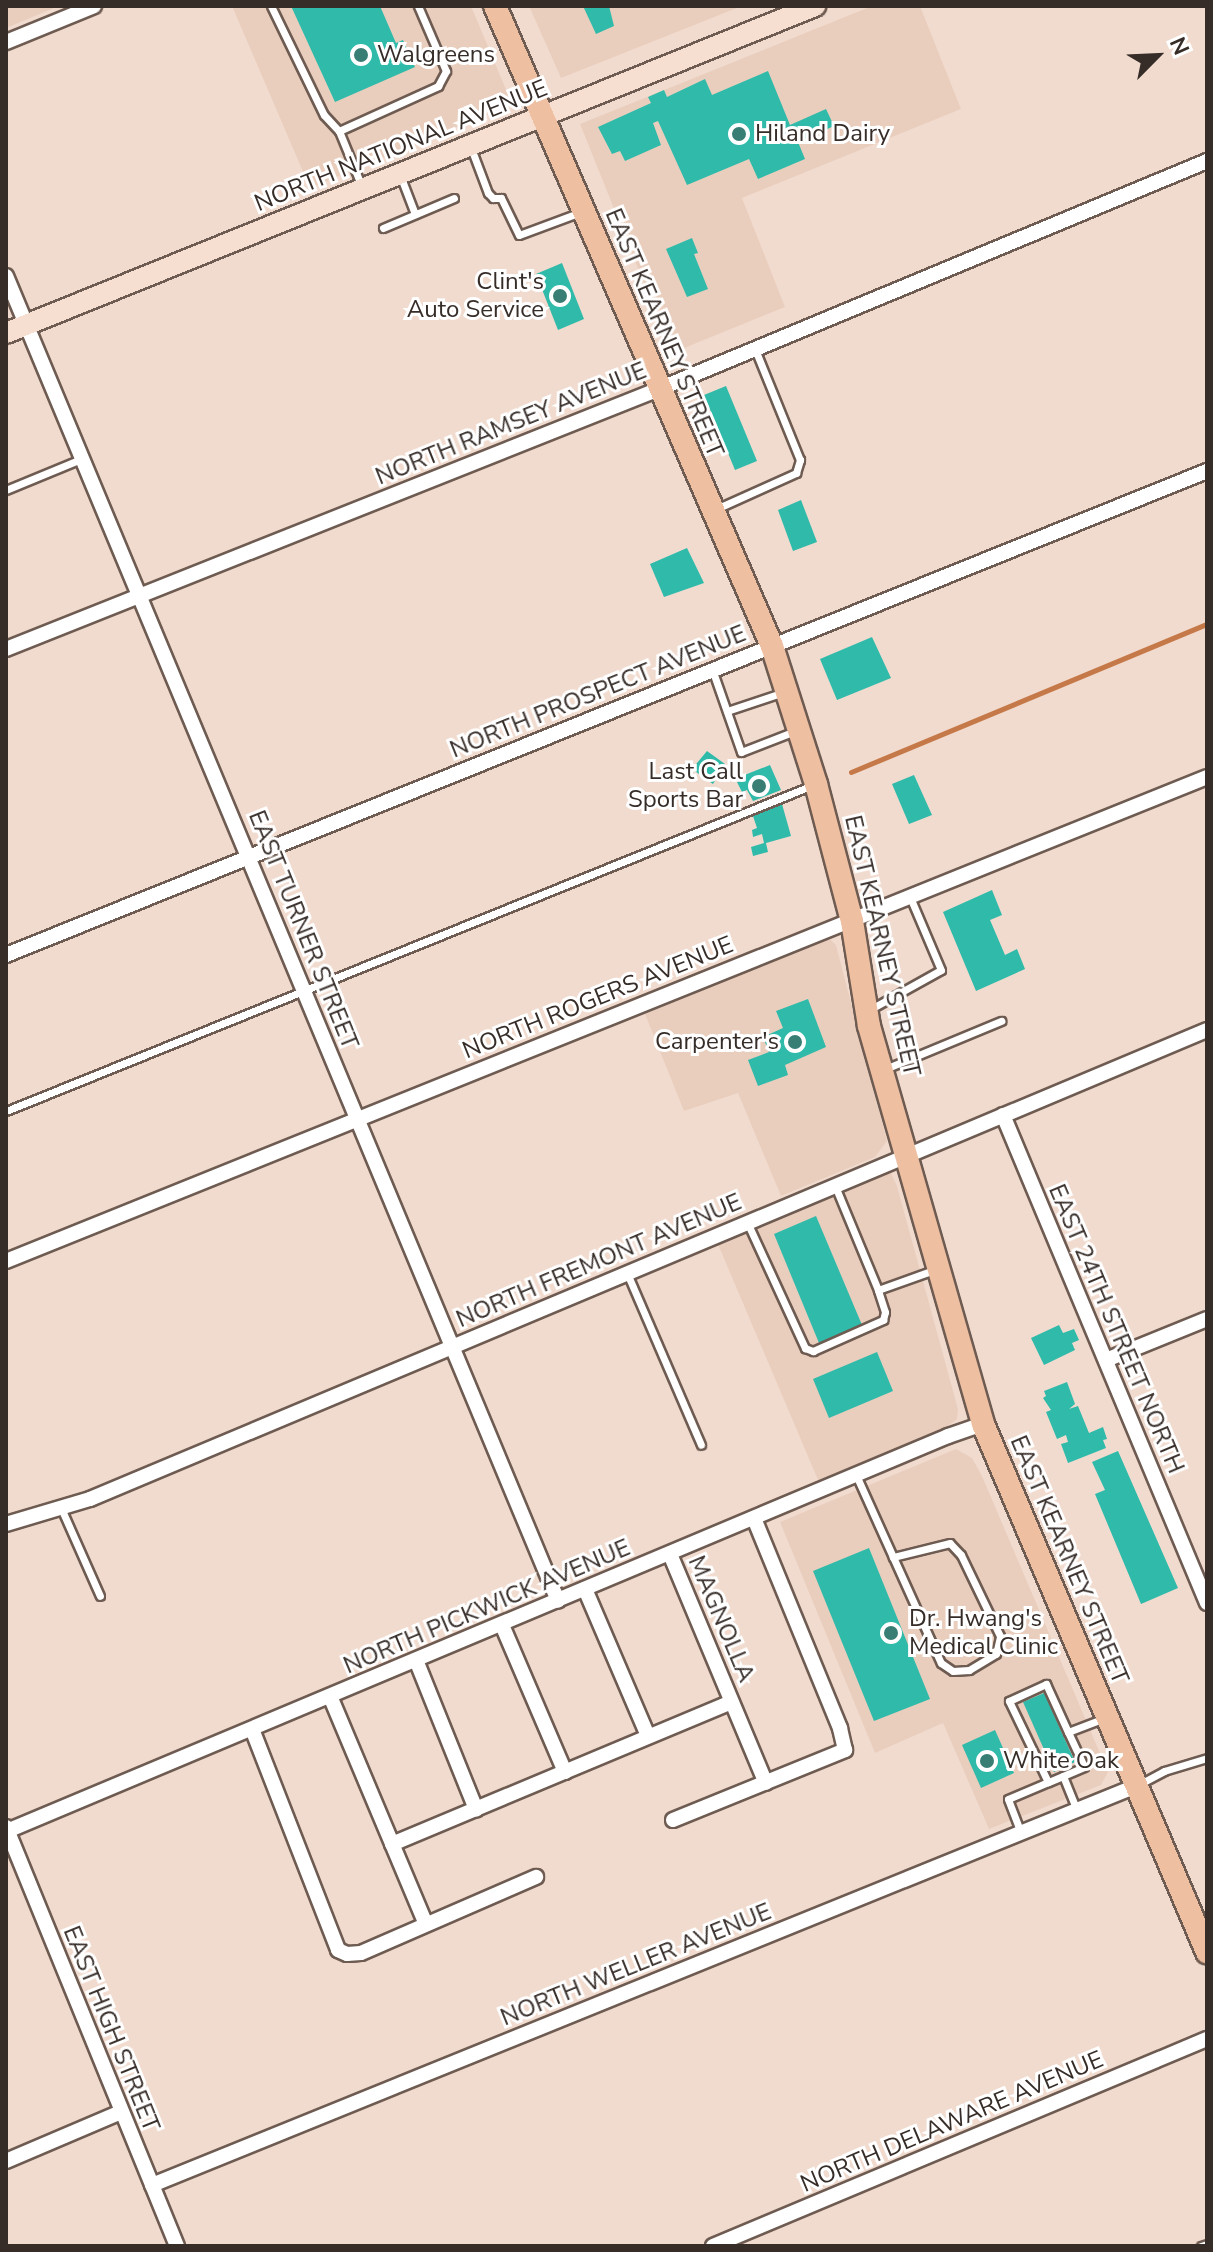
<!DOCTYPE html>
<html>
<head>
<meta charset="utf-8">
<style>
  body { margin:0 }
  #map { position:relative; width:1213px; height:2252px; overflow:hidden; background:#f1dbcf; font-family:"Nunito Sans",sans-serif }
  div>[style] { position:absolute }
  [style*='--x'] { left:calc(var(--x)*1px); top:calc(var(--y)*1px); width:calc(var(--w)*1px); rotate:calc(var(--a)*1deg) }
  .built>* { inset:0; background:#e9cebd }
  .stream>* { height:5px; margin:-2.5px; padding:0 2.5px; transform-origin:2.5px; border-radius:2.5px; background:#c67948 }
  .building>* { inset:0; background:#2fbaaa }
  .roads { filter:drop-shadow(2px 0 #6e5b51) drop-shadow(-2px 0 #6e5b51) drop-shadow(0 2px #6e5b51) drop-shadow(0 -2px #6e5b51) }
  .service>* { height:7px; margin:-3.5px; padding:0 3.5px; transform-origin:3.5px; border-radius:3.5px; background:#fff }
  .minor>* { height:14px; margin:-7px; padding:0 7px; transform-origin:7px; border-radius:7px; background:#fff }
  .secondary>* { height:20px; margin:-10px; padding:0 10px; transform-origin:10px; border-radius:10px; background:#f6dfd0 }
  .primary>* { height:22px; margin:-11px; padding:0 11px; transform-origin:11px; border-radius:11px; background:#eebfa1 }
  .dots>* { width:22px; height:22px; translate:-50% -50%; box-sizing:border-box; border:4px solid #fff; border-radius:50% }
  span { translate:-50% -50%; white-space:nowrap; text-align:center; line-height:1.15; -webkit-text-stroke:6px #fff; paint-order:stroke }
  .poi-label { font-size:24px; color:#362d29 }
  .left { translate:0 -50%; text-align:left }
  .right { translate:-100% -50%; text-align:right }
  .street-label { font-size:24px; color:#362d29 }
  .frame { position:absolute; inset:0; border:8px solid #362d29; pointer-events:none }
  .north { position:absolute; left:1117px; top:16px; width:80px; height:80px; -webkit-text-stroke:6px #fff; paint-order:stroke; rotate:66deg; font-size:22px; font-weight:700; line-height:32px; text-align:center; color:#362d29 }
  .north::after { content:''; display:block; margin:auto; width:28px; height:36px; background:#362d29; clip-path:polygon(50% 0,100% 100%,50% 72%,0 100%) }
</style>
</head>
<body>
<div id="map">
  <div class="built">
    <div style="clip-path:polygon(6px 6px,59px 6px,6px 28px)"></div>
    <div style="clip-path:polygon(232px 6px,471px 6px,510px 99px,496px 111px,310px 188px)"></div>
    <div style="clip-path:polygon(529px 6px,742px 6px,561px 78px)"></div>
    <div style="clip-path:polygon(872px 6px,920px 6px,961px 109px,742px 198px,785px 307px,672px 353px,580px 124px)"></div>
    <div style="clip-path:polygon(824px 940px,831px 940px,836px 945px,887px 1141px,875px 1157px,781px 1196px,738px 1093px,684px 1111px,645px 1014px)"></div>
    <div style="clip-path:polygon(882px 1171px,890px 1171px,897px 1186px,958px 1409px,957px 1419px,940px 1432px,818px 1480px,717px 1242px)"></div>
    <div style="clip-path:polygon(956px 1449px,972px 1458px,982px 1476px,1108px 1772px,1101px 1785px,989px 1829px,943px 1723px,875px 1753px,780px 1522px)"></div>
  </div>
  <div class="stream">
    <div style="--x:851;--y:772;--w:386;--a:-22.6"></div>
  </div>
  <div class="building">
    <div style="clip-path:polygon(291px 6px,380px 6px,396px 43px,403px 40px,415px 67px,335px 102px)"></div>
    <div style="clip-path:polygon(583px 6px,609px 6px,614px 26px,596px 34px)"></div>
    <div style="clip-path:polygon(768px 71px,790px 125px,826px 109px,834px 126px,798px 142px,805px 159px,758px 179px,749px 159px,687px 185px,658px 121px,653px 123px,661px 145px,625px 161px,620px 151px,612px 154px,598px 127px,651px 103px,648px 97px,664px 90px,667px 97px,705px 79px,712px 95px)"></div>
    <div style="clip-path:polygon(692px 238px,698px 253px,694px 254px,708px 289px,687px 297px,666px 249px)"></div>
    <div style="clip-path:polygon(562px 263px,584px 319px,558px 330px,536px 274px)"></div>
    <div style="clip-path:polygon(726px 386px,757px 461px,735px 470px,704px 395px)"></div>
    <div style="clip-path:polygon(801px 500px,817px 542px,793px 551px,778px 510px)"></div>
    <div style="clip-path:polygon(687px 548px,704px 583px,664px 597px,650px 564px)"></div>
    <div style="clip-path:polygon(872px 637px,891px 678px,837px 700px,820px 659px)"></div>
    <div style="clip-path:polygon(707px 751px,725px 764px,713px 784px,692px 769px)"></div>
    <div style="clip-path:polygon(770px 765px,781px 790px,753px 801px,747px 790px,742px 792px,737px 782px,743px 780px,742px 776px)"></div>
    <div style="clip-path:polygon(914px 775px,932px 815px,909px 824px,892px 784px)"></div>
    <div style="clip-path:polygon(782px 804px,791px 836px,766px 843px,768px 852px,753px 856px,751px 847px,764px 843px,762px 834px,753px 837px,752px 830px,757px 828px,753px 816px)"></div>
    <div style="clip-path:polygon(992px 890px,1002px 915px,990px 920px,1005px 955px,1017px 949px,1025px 969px,976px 991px,943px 912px)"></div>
    <div style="clip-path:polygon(808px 999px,826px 1047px,785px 1065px,788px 1075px,758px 1086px,748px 1060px,769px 1052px,763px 1037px,783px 1028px,776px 1011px)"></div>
    <div style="clip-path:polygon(816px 1216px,862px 1325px,819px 1343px,774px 1234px)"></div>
    <div style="clip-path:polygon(1059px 1325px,1063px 1333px,1074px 1329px,1079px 1340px,1072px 1343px,1075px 1350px,1044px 1365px,1031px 1338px)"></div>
    <div style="clip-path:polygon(877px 1352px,893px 1391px,829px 1418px,813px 1379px)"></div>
    <div style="clip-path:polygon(1067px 1382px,1075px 1404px,1069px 1409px,1078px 1406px,1089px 1433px,1103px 1427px,1107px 1439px,1103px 1440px,1106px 1448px,1068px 1463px,1061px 1444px,1068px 1442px,1066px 1435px,1057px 1439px,1046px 1412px,1051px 1410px,1043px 1398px,1046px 1396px,1044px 1391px)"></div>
    <div style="clip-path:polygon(1118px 1451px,1178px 1588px,1141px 1604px,1095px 1494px,1105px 1490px,1092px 1462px)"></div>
    <div style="clip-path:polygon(869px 1548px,930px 1699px,874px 1721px,813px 1571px)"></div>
    <div style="clip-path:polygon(1044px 1693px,1075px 1762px,1054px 1772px,1023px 1702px)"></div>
    <div style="clip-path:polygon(995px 1730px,1014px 1773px,981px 1788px,962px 1745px)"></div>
  </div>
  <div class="roads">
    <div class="service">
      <div style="--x:271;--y:6;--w:121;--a:64.1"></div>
      <div style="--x:324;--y:115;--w:22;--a:47"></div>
      <div style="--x:471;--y:148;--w:48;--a:69.3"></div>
      <div style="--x:488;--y:193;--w:7;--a:45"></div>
      <div style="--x:493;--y:198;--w:8;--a:0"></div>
      <div style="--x:501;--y:198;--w:41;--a:64.1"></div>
      <div style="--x:519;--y:235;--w:66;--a:-20.4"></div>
      <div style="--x:400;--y:175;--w:42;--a:69"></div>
      <div style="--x:362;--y:187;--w:61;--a:-112.3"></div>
      <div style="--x:339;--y:131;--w:109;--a:-24.4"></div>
      <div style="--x:438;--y:86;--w:17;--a:-62"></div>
      <div style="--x:446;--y:71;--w:71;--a:-113.3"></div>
      <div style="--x:383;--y:228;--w:77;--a:-22.9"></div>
      <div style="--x:6;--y:490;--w:81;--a:-22.5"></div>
      <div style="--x:716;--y:509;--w:88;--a:-24.2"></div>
      <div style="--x:796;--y:473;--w:14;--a:-73"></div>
      <div style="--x:800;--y:460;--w:120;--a:-112.1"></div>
      <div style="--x:712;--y:669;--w:88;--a:70.7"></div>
      <div style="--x:741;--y:752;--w:58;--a:-21.3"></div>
      <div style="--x:727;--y:711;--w:57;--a:-18.4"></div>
      <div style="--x:869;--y:1010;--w:82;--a:-29.1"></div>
      <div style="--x:941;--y:970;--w:79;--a:-113"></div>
      <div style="--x:885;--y:1069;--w:126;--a:-22.5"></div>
      <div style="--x:6;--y:1111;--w:870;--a:-22"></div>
      <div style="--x:835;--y:1186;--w:113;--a:67.5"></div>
      <div style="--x:747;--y:1222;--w:139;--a:65.3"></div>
      <div style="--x:805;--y:1348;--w:9;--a:21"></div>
      <div style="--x:813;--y:1351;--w:77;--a:-23.9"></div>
      <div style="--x:883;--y:1320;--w:8;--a:-76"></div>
      <div style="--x:885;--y:1312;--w:23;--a:-108"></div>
      <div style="--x:878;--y:1290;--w:59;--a:-19.7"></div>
      <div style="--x:627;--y:1273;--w:187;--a:66.7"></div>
      <div style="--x:856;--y:1475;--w:206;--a:65.7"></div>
      <div style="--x:941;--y:1663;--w:14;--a:34"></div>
      <div style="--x:953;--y:1671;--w:16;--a:-4"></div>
      <div style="--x:969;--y:1670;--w:31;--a:-31"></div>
      <div style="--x:996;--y:1654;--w:18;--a:-77"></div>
      <div style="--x:1000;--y:1636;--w:90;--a:-115.7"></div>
      <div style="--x:961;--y:1555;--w:16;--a:-133"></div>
      <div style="--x:950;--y:1543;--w:59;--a:166.2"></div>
      <div style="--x:61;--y:1508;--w:96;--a:66.1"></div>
      <div style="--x:1068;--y:1732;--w:38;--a:65"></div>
      <div style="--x:1084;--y:1767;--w:39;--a:157"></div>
      <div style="--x:1048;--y:1782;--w:90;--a:-115.7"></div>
      <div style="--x:1009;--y:1701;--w:41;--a:-24.7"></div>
      <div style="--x:1046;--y:1684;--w:53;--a:65.4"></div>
      <div style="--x:1068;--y:1732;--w:40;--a:-21"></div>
      <div style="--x:1063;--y:1776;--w:37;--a:68"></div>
      <div style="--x:1138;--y:1785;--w:30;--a:-28"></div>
      <div style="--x:1164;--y:1771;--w:45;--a:-16.8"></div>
      <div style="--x:1021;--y:1833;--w:36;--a:-111"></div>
      <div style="--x:1008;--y:1799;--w:43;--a:-23"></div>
      <div style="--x:1201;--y:2246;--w:6;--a:-18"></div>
    </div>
    <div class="minor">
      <div style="--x:6;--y:42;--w:95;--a:-22.2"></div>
      <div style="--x:6;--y:276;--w:1435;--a:67.38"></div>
      <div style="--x:6;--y:649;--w:703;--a:-21.71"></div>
      <div style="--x:659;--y:389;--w:594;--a:-22.59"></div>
      <div style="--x:6;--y:955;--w:1295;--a:-21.95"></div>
      <div style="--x:1003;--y:1115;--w:529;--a:67.31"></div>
      <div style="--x:6;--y:1261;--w:1295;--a:-21.95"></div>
      <div style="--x:1106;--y:1360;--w:109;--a:-22.1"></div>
      <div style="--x:6;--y:1524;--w:88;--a:-16.6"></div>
      <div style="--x:90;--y:1499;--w:1211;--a:-22.78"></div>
      <div style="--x:670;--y:1554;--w:248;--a:67.3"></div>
      <div style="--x:585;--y:1589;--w:160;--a:66.8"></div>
      <div style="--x:502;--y:1625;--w:160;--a:66.8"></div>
      <div style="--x:416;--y:1660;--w:161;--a:68.1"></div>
      <div style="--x:330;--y:1696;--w:247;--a:67.2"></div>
      <div style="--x:252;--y:1729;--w:237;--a:68.7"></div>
      <div style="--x:338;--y:1950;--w:10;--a:24"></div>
      <div style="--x:347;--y:1954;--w:14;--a:-4"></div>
      <div style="--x:361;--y:1953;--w:191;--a:-23.5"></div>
      <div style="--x:673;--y:1820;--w:186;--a:-22.1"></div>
      <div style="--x:845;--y:1750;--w:23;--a:-103"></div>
      <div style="--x:840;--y:1728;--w:227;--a:-112.3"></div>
      <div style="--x:6;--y:1827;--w:453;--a:67.8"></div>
      <div style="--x:7;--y:1831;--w:1021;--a:-22.77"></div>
      <div style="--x:948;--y:1436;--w:37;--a:-19"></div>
      <div style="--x:392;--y:1844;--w:368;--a:-22.7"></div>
      <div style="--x:6;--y:2161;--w:125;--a:-23.1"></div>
      <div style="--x:152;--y:2185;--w:1062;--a:-22.07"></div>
      <div style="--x:713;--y:2246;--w:536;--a:-22.74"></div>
    </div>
    <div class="secondary">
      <div style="--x:6;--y:333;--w:873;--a:-22.01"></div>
    </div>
    <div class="primary">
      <div style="--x:495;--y:6;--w:697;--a:66.6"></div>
      <div style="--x:772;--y:646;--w:145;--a:72.3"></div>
      <div style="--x:816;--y:784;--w:142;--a:75.3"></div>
      <div style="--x:852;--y:921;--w:106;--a:80.8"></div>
      <div style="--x:869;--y:1026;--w:414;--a:74"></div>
      <div style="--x:983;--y:1424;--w:574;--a:67.01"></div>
    </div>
  </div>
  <div class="dots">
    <div style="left:361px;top:55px;background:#387e75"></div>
    <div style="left:739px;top:134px;background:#387e75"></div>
    <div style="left:560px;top:296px;background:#387e75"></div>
    <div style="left:759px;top:786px;background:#387e75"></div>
    <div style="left:795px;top:1042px;background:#387e75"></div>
    <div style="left:891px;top:1633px;background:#387e75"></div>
    <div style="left:987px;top:1761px;background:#387e75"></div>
  </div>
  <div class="poi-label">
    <span class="left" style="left:377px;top:55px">Walgreens</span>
    <span class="left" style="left:755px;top:134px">Hiland Dairy</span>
    <span class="right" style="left:544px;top:296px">Clint's<br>Auto Service</span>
    <span class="right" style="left:743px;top:786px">Last Call<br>Sports Bar</span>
    <span class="right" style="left:779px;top:1042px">Carpenter's</span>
    <span class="left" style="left:909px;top:1633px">Dr. Hwang's<br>Medical Clinic</span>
    <span class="left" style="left:1003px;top:1761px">White Oak</span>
  </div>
  <div class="street-label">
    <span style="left:401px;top:146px;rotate:-22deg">NORTH NATIONAL AVENUE</span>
    <span style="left:664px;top:333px;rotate:67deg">EAST KEARNEY STREET</span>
    <span style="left:511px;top:424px;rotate:-22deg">NORTH RAMSEY AVENUE</span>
    <span style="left:598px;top:692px;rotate:-22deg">NORTH PROSPECT AVENUE</span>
    <span style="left:303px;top:930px;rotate:68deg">EAST TURNER STREET</span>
    <span style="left:882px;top:946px;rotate:77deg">EAST KEARNEY STREET</span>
    <span style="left:598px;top:998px;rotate:-22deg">NORTH ROGERS AVENUE</span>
    <span style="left:599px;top:1261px;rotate:-23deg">NORTH FREMONT AVENUE</span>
    <span style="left:1116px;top:1329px;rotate:67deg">EAST 24TH STREET NORTH</span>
    <span style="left:1069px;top:1560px;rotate:67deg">EAST KEARNEY STREET</span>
    <span style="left:487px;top:1607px;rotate:-23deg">NORTH PICKWICK AVENUE</span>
    <span style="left:721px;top:1619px;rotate:67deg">MAGNOLLA</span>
    <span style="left:636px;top:1965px;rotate:-22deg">NORTH WELLER AVENUE</span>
    <span style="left:111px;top:2029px;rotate:68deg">EAST HIGH STREET</span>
    <span style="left:952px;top:2122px;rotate:-23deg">NORTH DELAWARE AVENUE</span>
  </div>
  <div class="frame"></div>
  <div class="north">N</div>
</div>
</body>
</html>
